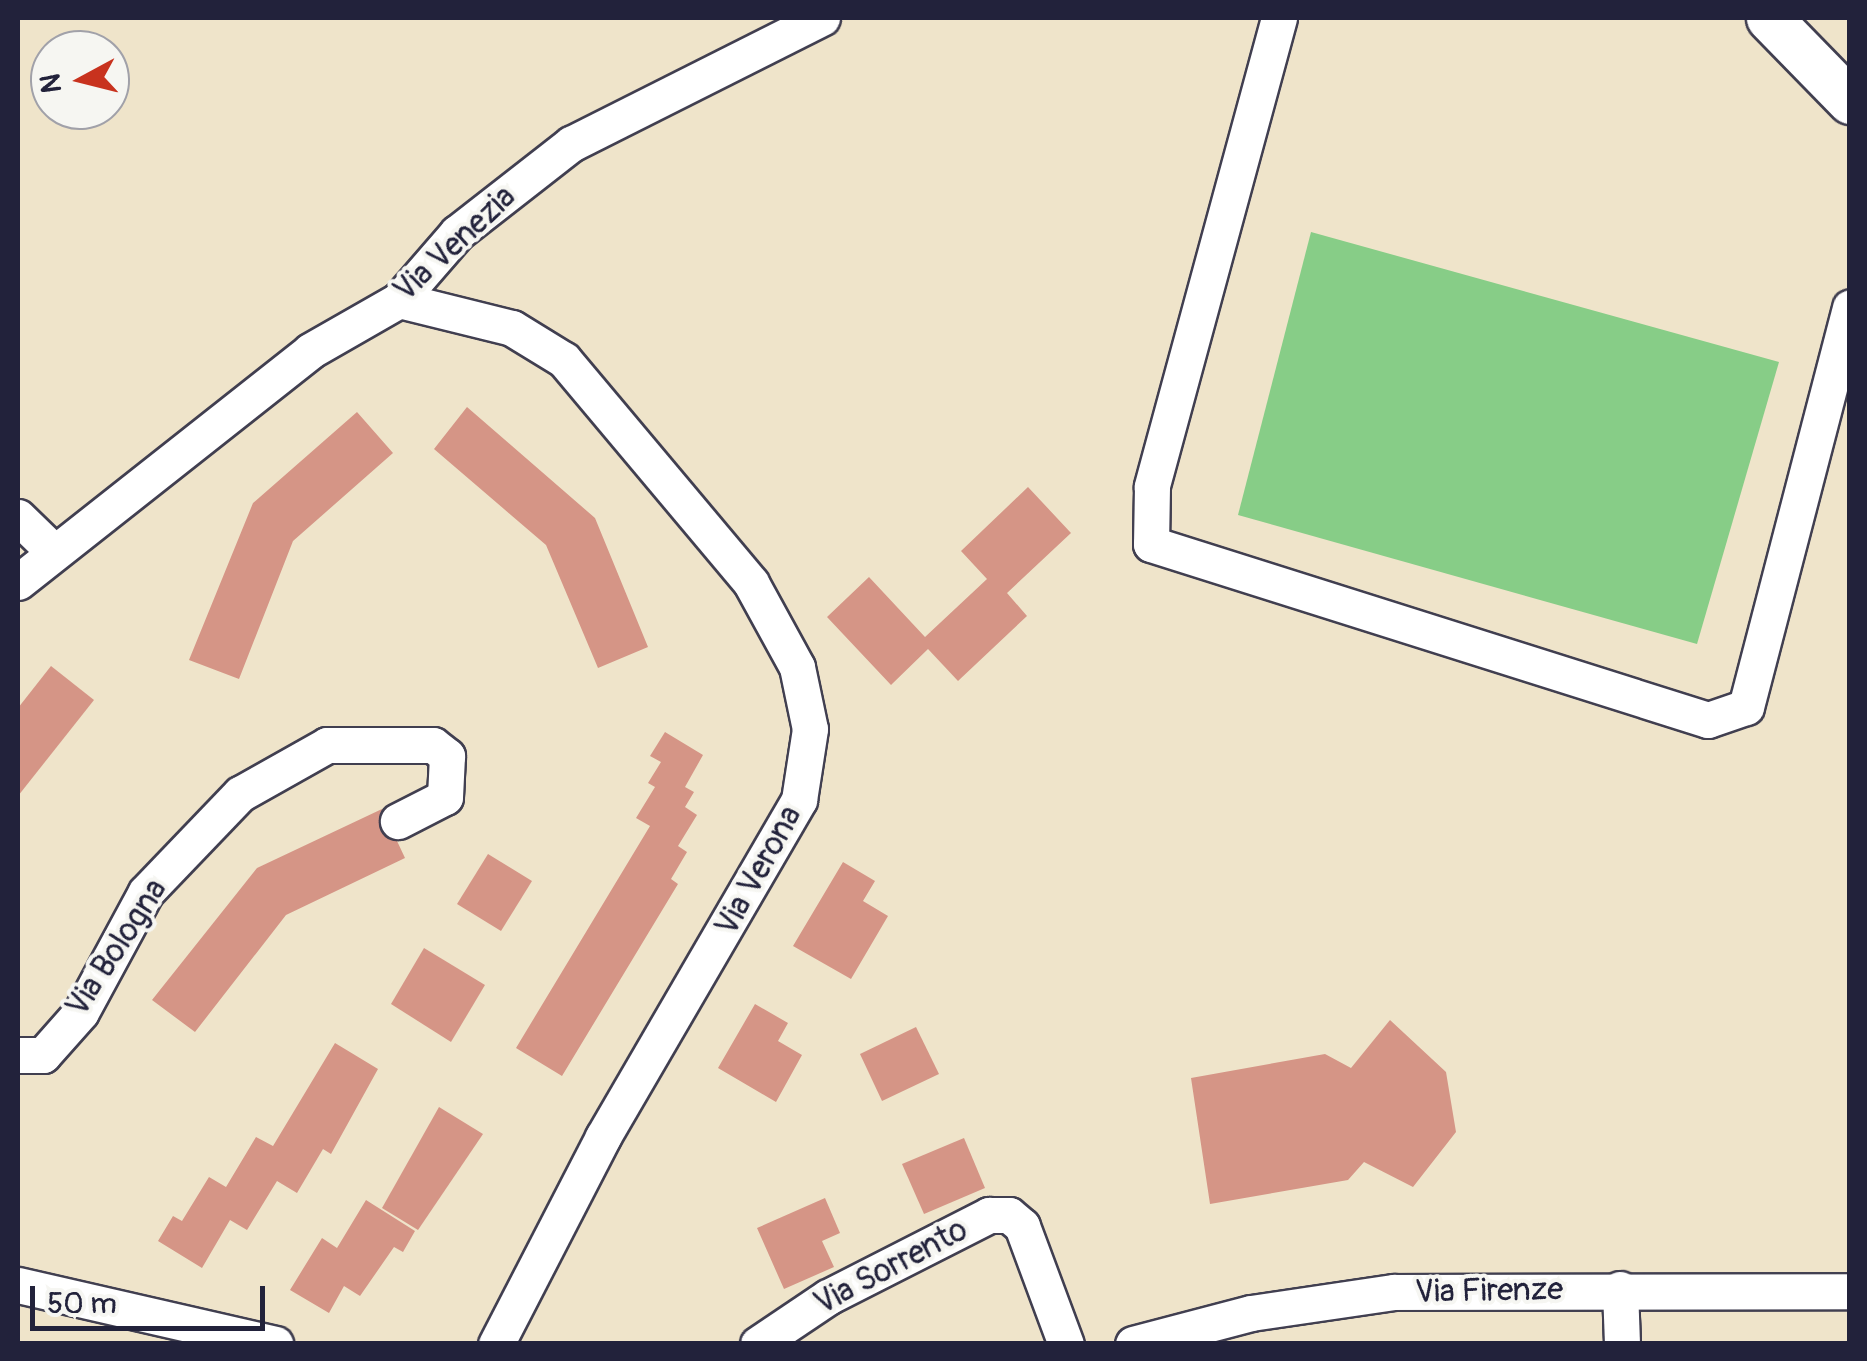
<!DOCTYPE html>
<html>
<head>
<meta charset="utf-8">
<style>
  body { margin:0 }
  #map { position:relative; width:1867px; height:1361px; overflow:hidden; background:#efe4ca; font-family:Pangolin,sans-serif }
  div>[style] { position:absolute }
  [style*='--x'] { left:calc(var(--x)*1px); top:calc(var(--y)*1px); width:calc(var(--w)*1px); rotate:calc(var(--a)*1deg) }
  .green>* { inset:0; background:#87cd87 }
  .building>* { inset:0; background:#d59586 }
  .roads { filter:drop-shadow(2px 0 #413f50) drop-shadow(-2px 0 #413f50) drop-shadow(0 2px #413f50) drop-shadow(0 -2px #413f50) }
  .minor>* { height:35px; margin:-17.5px; padding:0 17.5px; transform-origin:17.5px; border-radius:17.5px; background:#fff }
  .major>* { height:45px; margin:-22.5px; padding:0 22.5px; transform-origin:22.5px; border-radius:22.5px; background:#fff }
  span { translate:-50% -50%; white-space:nowrap; text-align:center; line-height:1.15; -webkit-text-stroke:8px #f6f6f2; paint-order:stroke }
  .street-label { font-size:32px; color:#22223b }
  .frame { position:absolute; inset:0; border:20px solid #22223b; pointer-events:none }
  .north { position:absolute; left:30px; top:30px; width:100px; height:100px; box-sizing:border-box; background:#f6f6f2; border:2px solid #a1a1a9; border-radius:50%; rotate:263deg; font-size:28px; font-weight:700; line-height:40px; text-align:center; color:#22223b }
  .north::after { content:''; display:block; margin:auto; width:35px; height:45px; background:#c8321e; clip-path:polygon(50% 0,100% 100%,50% 72%,0 100%) }
  .scale { position:absolute; left:30px; top:1286px; width:235px; height:45px; box-sizing:border-box; border:5px solid #22223b; border-top:0; padding-left:12px; font-size:30px; line-height:35px; white-space:nowrap; color:#22223b; -webkit-text-stroke:8px #f6f6f2; paint-order:stroke }
</style>
</head>
<body>
<div id="map">
  <div class="green">
    <div style="clip-path:polygon(1311px 232px,1779px 362px,1697px 644px,1238px 515px)"></div>
  </div>
  <div class="building">
    <div style="clip-path:polygon(467px 407px,595px 518px,648px 647px,598px 668px,546px 545px,434px 449px)"></div>
    <div style="clip-path:polygon(357px 412px,393px 453px,293px 541px,239px 679px,189px 660px,253px 503px)"></div>
    <div style="clip-path:polygon(1028px 487px,1071px 533px,1007px 593px,1027px 616px,958px 681px,928px 649px,891px 685px,827px 617px,869px 577px,925px 637px,987px 579px,961px 551px)"></div>
    <div style="clip-path:polygon(51px 666px,94px 700px,18px 796px,18px 708px)"></div>
    <div style="clip-path:polygon(665px 732px,703px 755px,685px 787px,694px 792px,685px 807px,697px 815px,678px 846px,687px 852px,671px 879px,678px 884px,562px 1076px,516px 1048px,650px 826px,636px 818px,655px 787px,648px 783px,661px 762px,650px 756px)"></div>
    <div style="clip-path:polygon(382px 809px,405px 858px,286px 915px,195px 1032px,152px 1000px,257px 868px)"></div>
    <div style="clip-path:polygon(488px 854px,532px 881px,501px 931px,457px 904px)"></div>
    <div style="clip-path:polygon(843px 862px,875px 881px,863px 901px,888px 916px,851px 979px,793px 946px)"></div>
    <div style="clip-path:polygon(424px 948px,485px 985px,451px 1042px,391px 1004px)"></div>
    <div style="clip-path:polygon(755px 1004px,788px 1023px,778px 1041px,802px 1055px,776px 1102px,718px 1068px)"></div>
    <div style="clip-path:polygon(1390px 1020px,1446px 1072px,1456px 1132px,1413px 1187px,1364px 1162px,1348px 1180px,1210px 1204px,1191px 1078px,1325px 1054px,1351px 1068px)"></div>
    <div style="clip-path:polygon(916px 1027px,939px 1074px,882px 1101px,860px 1054px)"></div>
    <div style="clip-path:polygon(335px 1043px,378px 1069px,331px 1154px,323px 1149px,297px 1193px,277px 1181px,247px 1230px,230px 1220px,202px 1268px,158px 1241px,173px 1216px,182px 1221px,209px 1177px,226px 1187px,256px 1137px,273px 1146px)"></div>
    <div style="clip-path:polygon(439px 1107px,483px 1134px,418px 1230px,382px 1208px)"></div>
    <div style="clip-path:polygon(964px 1138px,985px 1188px,924px 1214px,902px 1164px)"></div>
    <div style="clip-path:polygon(825px 1198px,840px 1233px,822px 1241px,834px 1267px,784px 1289px,757px 1228px)"></div>
    <div style="clip-path:polygon(366px 1200px,415px 1231px,403px 1252px,394px 1247px,360px 1296px,344px 1286px,329px 1313px,290px 1290px,322px 1238px,337px 1248px)"></div>
  </div>
  <div class="roads">
    <div class="minor">
      <div style="--x:1279;--y:18;--w:486;--a:105.2"></div>
      <div style="--x:1152;--y:487;--w:57;--a:91"></div>
      <div style="--x:1151;--y:544;--w:584;--a:17.54"></div>
      <div style="--x:1708;--y:720;--w:40;--a:-18.9"></div>
      <div style="--x:1746;--y:707;--w:413;--a:-75.4"></div>
      <div style="--x:399;--y:300;--w:116;--a:13.9"></div>
      <div style="--x:512;--y:328;--w:61;--a:31.6"></div>
      <div style="--x:564;--y:360;--w:291;--a:50"></div>
      <div style="--x:751;--y:583;--w:96;--a:61.3"></div>
      <div style="--x:797;--y:667;--w:63;--a:78.2"></div>
      <div style="--x:810;--y:729;--w:72;--a:98.8"></div>
      <div style="--x:799;--y:800;--w:390;--a:120.2"></div>
      <div style="--x:603;--y:1137;--w:233;--a:117.3"></div>
      <div style="--x:18;--y:517;--w:47;--a:44.1"></div>
      <div style="--x:18;--y:582;--w:372;--a:-38.3"></div>
      <div style="--x:310;--y:351;--w:103;--a:-29.8"></div>
      <div style="--x:399;--y:300;--w:89;--a:-49.1"></div>
      <div style="--x:457;--y:233;--w:145;--a:-38"></div>
      <div style="--x:571;--y:144;--w:281;--a:-26.7"></div>
      <div style="--x:18;--y:1055;--w:25;--a:0"></div>
      <div style="--x:43;--y:1055;--w:57;--a:-48.5"></div>
      <div style="--x:81;--y:1012;--w:136;--a:-61.6"></div>
      <div style="--x:146;--y:892;--w:136;--a:-46.2"></div>
      <div style="--x:240;--y:794;--w:100;--a:-29.4"></div>
      <div style="--x:327;--y:745;--w:106;--a:0"></div>
      <div style="--x:433;--y:745;--w:18;--a:38"></div>
      <div style="--x:447;--y:756;--w:41;--a:92.8"></div>
      <div style="--x:445;--y:797;--w:53;--a:152.9"></div>
      <div style="--x:18;--y:1285;--w:264;--a:12.9"></div>
      <div style="--x:1620;--y:1289;--w:55;--a:87.9"></div>
      <div style="--x:758;--y:1344;--w:84;--a:-33.9"></div>
      <div style="--x:828;--y:1297;--w:181;--a:-27"></div>
      <div style="--x:989;--y:1215;--w:20;--a:0"></div>
      <div style="--x:1009;--y:1215;--w:17;--a:40"></div>
      <div style="--x:1022;--y:1226;--w:126;--a:69.6"></div>
      <div style="--x:1133;--y:1344;--w:122;--a:-14.7"></div>
      <div style="--x:1251;--y:1313;--w:145;--a:-8.4"></div>
      <div style="--x:1394;--y:1292;--w:456;--a:-0.1"></div>
    </div>
    <div class="major">
      <div style="--x:1769;--y:18;--w:116;--a:45.7"></div>
    </div>
  </div>
  <div class="street-label">
    <span style="left:455px;top:244px;rotate:-43deg">Via Venezia</span>
    <span style="left:759px;top:871px;rotate:-61deg">Via Verona</span>
    <span style="left:117px;top:948px;rotate:-57deg">Via Bologna</span>
    <span style="left:891px;top:1267px;rotate:-28deg">Via Sorrento</span>
    <span style="left:1489px;top:1291px;rotate:-1deg">Via Firenze</span>
  </div>
  <div class="frame"></div>
  <div class="north">N</div>
  <div class="scale">50 m</div>
</div>
</body>
</html>
